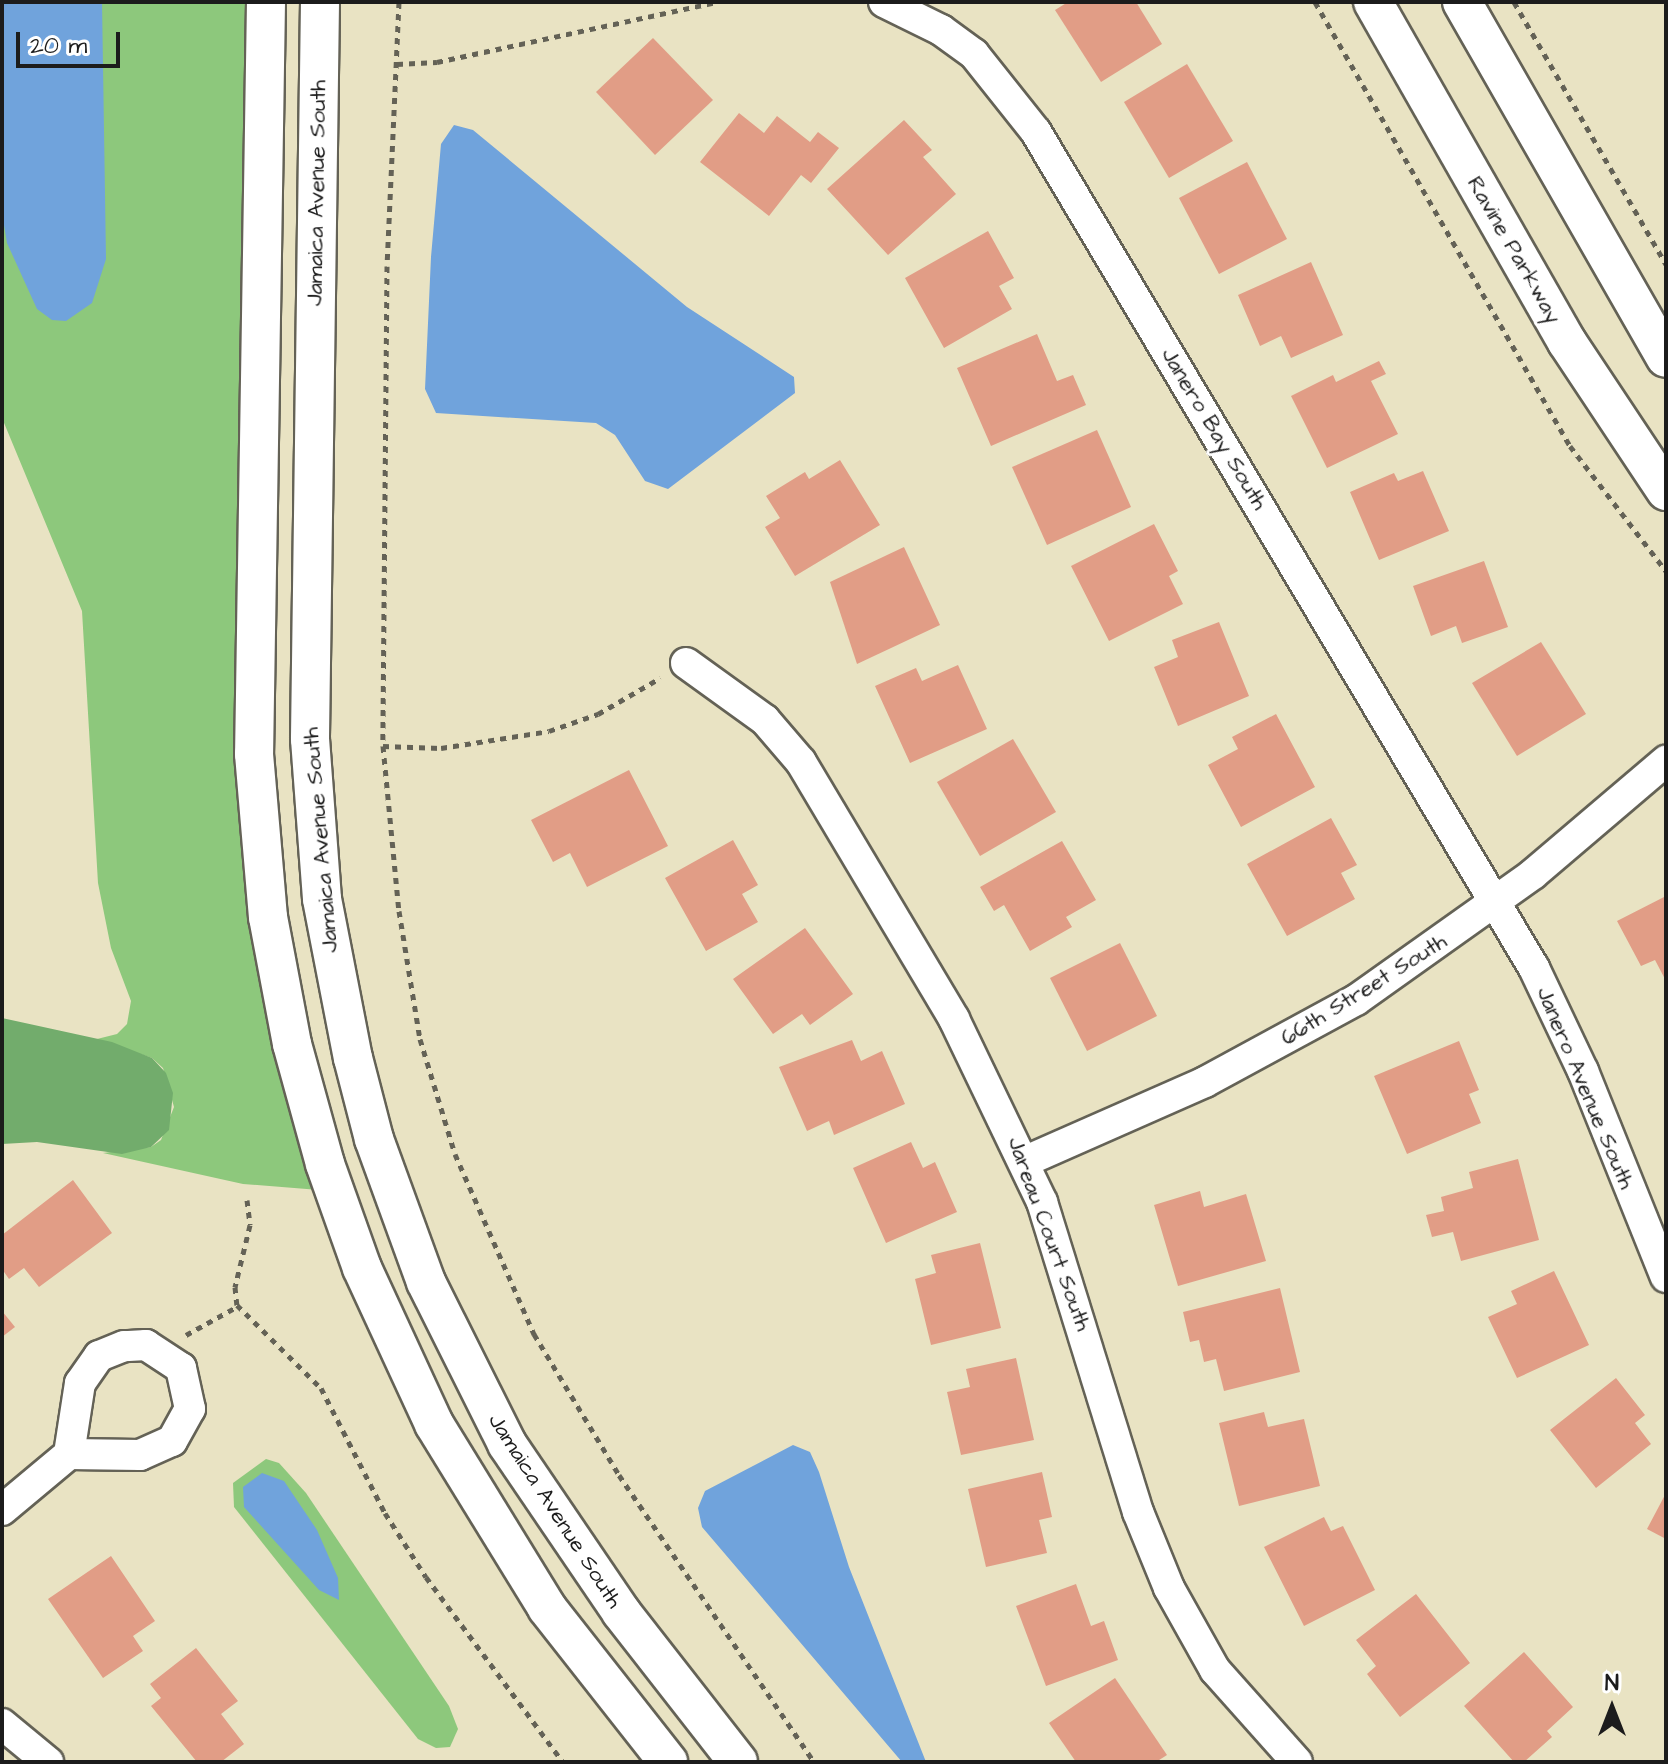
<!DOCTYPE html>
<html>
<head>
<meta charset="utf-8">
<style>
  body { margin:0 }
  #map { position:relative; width:1668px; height:1764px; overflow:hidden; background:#e9e3c3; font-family:"Architects Daughter",sans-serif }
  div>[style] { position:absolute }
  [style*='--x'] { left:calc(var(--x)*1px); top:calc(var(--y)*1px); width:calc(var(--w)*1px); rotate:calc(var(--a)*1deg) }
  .green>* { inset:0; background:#8dc87c }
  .forest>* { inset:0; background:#72ac6c }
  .water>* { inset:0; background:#70a3dc }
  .building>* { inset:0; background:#e19d86 }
  .path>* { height:5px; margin-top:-2.5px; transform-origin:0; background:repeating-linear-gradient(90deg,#646256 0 6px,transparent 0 12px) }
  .roads { filter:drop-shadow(2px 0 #646256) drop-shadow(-2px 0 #646256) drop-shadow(0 2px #646256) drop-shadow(0 -2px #646256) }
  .minor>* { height:30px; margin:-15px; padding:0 15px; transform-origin:15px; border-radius:15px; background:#fff }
  .tertiary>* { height:38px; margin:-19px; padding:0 19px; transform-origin:19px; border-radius:19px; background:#fff }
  span { translate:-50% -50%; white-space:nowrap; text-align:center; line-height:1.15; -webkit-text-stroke:6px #fff; paint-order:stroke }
  .street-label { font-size:22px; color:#1c1c1c }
  .frame { position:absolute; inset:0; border:4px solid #1c1c1c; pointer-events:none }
  .north { position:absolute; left:1572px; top:1668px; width:80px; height:80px; -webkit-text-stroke:6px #fff; paint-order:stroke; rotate:0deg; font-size:22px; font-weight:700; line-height:32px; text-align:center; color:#1c1c1c }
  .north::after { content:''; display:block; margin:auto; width:28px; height:36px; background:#1c1c1c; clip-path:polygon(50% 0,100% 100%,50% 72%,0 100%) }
  .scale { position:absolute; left:16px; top:32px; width:104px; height:36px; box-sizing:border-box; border:4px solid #1c1c1c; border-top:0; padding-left:10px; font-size:24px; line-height:28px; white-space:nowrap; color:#1c1c1c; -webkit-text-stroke:6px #fff; paint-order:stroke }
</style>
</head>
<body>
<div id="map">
  <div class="green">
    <div style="clip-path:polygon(2px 2px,250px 2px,242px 538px,319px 1190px,243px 1184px,103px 1153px,151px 1147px,161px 1140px,174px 1107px,163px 1068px,152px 1058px,97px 1039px,117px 1034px,127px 1024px,131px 1001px,111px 948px,98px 883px,82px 611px,2px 418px)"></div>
    <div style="clip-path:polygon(266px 1459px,279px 1463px,306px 1493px,449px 1706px,458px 1729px,450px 1747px,436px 1748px,418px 1739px,234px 1507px,233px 1483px)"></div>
  </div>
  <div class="forest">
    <div style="clip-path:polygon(2px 1018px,112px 1042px,152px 1058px,166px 1073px,173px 1093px,169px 1130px,151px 1147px,122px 1154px,37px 1142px,2px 1144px)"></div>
  </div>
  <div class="water">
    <div style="clip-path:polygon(2px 2px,102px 2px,106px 259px,92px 303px,66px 321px,52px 320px,37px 309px,7px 243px,2px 213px)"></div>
    <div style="clip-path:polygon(454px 125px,473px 130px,687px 307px,794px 377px,795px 393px,668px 489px,645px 481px,615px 435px,596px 423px,436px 413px,425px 389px,431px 257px,441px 144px)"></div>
    <div style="clip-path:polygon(793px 1445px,810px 1452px,819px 1472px,849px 1567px,926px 1762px,902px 1762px,702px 1527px,698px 1508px,705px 1491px)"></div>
    <div style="clip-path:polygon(262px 1473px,284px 1481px,317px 1530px,338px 1578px,339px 1600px,319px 1590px,244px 1507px,243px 1487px)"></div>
  </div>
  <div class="building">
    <div style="clip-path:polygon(1068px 2px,1136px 2px,1162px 44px,1101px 82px,1055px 10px)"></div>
    <div style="clip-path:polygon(653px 38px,713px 100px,655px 155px,596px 92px)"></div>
    <div style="clip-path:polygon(1187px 64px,1233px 141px,1169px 178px,1124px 102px)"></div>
    <div style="clip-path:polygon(739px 113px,764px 133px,777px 116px,810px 142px,818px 132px,839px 148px,811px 183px,801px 175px,769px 216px,700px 162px)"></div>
    <div style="clip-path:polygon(904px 120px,932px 150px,923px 157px,956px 194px,888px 255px,827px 189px)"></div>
    <div style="clip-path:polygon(1247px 162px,1287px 239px,1219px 274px,1179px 198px)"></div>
    <div style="clip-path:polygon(988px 231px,1014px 278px,999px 286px,1012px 309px,944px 348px,905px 278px)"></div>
    <div style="clip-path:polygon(1311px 262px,1343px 335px,1291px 358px,1281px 336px,1260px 346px,1238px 295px)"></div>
    <div style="clip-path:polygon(1037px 334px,1057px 381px,1073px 375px,1086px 405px,991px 446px,957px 368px)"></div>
    <div style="clip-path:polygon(1379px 361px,1386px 374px,1371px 381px,1398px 434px,1327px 468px,1291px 396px,1333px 375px,1336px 382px)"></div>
    <div style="clip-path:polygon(1097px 430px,1131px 507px,1047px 545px,1012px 467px)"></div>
    <div style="clip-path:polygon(840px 460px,880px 525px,795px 576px,765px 527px,780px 518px,766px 496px,805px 472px,809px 479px)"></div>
    <div style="clip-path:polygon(1423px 471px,1449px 531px,1379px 560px,1350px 492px,1394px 473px,1398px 481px)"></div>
    <div style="clip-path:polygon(1154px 524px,1178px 571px,1169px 576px,1183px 604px,1109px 641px,1071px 566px)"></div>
    <div style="clip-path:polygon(904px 547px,940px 625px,857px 664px,830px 582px)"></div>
    <div style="clip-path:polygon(1484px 561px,1508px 627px,1462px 643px,1456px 626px,1431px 636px,1413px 586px)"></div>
    <div style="clip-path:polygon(1219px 622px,1249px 696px,1178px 726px,1154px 667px,1178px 657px,1172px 640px)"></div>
    <div style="clip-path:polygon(1541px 642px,1586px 714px,1517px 756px,1472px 683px)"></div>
    <div style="clip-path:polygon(958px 665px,987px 729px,910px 763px,875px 686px,916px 668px,922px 681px)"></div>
    <div style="clip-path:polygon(1276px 714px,1315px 787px,1241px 827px,1208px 765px,1238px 749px,1232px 737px)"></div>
    <div style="clip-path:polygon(1013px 739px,1056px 812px,980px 856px,937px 782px)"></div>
    <div style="clip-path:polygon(629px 770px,668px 846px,587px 887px,570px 853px,553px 862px,531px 820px)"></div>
    <div style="clip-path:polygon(1331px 818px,1357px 865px,1341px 873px,1355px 899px,1287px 936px,1247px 864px)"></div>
    <div style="clip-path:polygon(733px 840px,758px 885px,742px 894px,758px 922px,706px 951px,665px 878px)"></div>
    <div style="clip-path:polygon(1062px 841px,1096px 900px,1066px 917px,1072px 927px,1030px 951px,1004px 905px,994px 911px,980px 887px)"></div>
    <div style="clip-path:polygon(1666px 896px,1666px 981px,1655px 960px,1641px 966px,1617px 921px)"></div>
    <div style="clip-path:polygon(805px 928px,853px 994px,810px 1025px,802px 1014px,773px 1034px,733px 979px)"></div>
    <div style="clip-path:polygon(1120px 943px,1157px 1016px,1087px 1051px,1050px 978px)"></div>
    <div style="clip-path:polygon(852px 1040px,861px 1061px,882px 1051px,905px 1104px,834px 1135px,829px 1121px,807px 1131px,779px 1067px)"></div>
    <div style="clip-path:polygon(1459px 1041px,1479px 1090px,1469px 1094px,1481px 1123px,1407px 1154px,1374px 1076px)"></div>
    <div style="clip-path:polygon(911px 1142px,923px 1168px,935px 1162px,957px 1212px,886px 1243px,853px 1168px)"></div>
    <div style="clip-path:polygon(1518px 1159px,1539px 1240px,1461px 1261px,1453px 1232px,1432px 1237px,1426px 1215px,1444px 1211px,1441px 1197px,1473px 1188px,1469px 1172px)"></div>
    <div style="clip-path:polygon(73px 1180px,112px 1233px,39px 1287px,24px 1268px,9px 1279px,2px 1269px,2px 1235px)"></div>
    <div style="clip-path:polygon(1200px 1191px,1204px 1207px,1246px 1194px,1266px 1261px,1178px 1286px,1154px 1205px)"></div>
    <div style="clip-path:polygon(980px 1243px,1001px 1328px,931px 1345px,915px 1279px,936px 1273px,931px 1255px)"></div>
    <div style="clip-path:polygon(1554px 1271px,1589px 1345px,1517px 1378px,1488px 1317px,1517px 1304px,1511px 1291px)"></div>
    <div style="clip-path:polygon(1280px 1288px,1300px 1372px,1224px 1391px,1216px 1359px,1204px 1362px,1199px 1340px,1190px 1342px,1183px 1312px)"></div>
    <div style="clip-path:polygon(2px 1311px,15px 1327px,2px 1337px)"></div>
    <div style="clip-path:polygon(1016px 1358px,1034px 1440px,961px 1455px,947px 1392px,970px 1387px,966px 1369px)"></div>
    <div style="clip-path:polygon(1616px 1378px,1645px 1415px,1635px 1423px,1651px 1444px,1596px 1488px,1550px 1430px)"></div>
    <div style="clip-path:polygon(1264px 1412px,1268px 1427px,1304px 1419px,1320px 1486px,1239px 1506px,1219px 1423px)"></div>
    <div style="clip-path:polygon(1042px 1472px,1052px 1517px,1039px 1520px,1047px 1553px,986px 1567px,968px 1489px)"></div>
    <div style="clip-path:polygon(1666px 1493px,1666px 1539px,1647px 1529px)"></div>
    <div style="clip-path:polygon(1324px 1517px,1331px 1531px,1343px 1526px,1375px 1590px,1304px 1626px,1264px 1547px)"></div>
    <div style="clip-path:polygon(111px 1556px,155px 1621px,133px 1636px,143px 1651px,103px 1678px,48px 1599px)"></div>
    <div style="clip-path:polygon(1076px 1584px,1091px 1626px,1104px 1621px,1118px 1660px,1046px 1686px,1016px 1606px)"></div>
    <div style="clip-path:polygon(1416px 1594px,1470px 1663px,1400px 1717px,1367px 1674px,1376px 1666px,1356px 1640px)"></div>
    <div style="clip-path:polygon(196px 1648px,238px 1701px,221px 1714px,244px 1744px,221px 1762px,197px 1762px,151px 1706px,161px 1698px,150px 1684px)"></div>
    <div style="clip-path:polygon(1524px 1652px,1573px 1707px,1547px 1731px,1552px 1737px,1524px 1762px,1514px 1762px,1464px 1706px)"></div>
    <div style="clip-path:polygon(1115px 1678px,1167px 1755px,1156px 1762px,1076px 1762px,1049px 1723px)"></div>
  </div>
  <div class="path">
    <div style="--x:399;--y:2;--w:264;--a:92.6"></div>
    <div style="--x:387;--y:266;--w:480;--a:90.5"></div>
    <div style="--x:383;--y:746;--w:166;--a:84.5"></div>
    <div style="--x:399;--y:911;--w:130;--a:80.7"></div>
    <div style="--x:420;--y:1039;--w:120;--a:73.1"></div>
    <div style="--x:455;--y:1154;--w:197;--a:66.3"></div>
    <div style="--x:534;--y:1334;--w:165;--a:58.9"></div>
    <div style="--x:619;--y:1475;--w:347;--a:55.8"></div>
    <div style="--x:1315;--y:2;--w:512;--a:60.13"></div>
    <div style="--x:1570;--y:446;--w:158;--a:52.5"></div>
    <div style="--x:1514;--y:2;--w:303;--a:59.9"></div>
    <div style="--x:397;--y:64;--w:40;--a:-2.9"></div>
    <div style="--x:437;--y:62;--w:287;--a:-12.1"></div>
    <div style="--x:383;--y:746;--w:58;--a:2"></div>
    <div style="--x:441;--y:748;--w:109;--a:-8.9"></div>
    <div style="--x:549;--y:731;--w:52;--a:-19.1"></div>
    <div style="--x:598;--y:714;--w:72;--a:-30.1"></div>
    <div style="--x:247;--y:1200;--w:25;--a:83"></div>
    <div style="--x:250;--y:1225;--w:64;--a:103.6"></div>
    <div style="--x:235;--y:1287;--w:18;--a:84"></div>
    <div style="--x:237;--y:1305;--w:118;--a:44.7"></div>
    <div style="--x:321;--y:1388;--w:140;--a:62.9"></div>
    <div style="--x:385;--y:1513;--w:76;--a:57.4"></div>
    <div style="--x:426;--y:1577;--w:230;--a:53.5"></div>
    <div style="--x:186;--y:1335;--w:60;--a:-29.1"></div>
  </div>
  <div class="roads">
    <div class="minor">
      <div style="--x:884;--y:2;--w:64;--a:26.2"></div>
      <div style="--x:941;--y:30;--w:41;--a:36"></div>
      <div style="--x:974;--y:54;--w:100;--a:51.5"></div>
      <div style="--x:1036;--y:132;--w:973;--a:59.22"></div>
      <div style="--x:1534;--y:968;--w:114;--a:64.6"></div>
      <div style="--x:1583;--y:1071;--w:222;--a:68.1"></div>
      <div style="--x:686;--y:663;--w:97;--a:35.8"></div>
      <div style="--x:765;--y:720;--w:55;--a:49.4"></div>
      <div style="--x:801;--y:762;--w:299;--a:59.2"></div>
      <div style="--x:954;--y:1019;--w:203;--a:64.3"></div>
      <div style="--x:1042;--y:1202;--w:325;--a:72.8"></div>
      <div style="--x:1138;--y:1512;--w:82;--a:67.8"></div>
      <div style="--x:1169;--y:1588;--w:94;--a:60.7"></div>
      <div style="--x:1215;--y:1670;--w:123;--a:48.3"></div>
      <div style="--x:1026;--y:1161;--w:196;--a:-23.8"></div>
      <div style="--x:1205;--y:1082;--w:172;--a:-28.5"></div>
      <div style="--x:1356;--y:1000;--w:217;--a:-35.4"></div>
      <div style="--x:1533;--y:874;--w:175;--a:-40.4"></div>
      <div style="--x:2;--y:1510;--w:87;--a:-39.9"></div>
      <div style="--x:69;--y:1454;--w:71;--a:0.8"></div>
      <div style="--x:140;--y:1455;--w:35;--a:-24"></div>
      <div style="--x:172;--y:1441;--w:37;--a:-61"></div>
      <div style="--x:190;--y:1409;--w:42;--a:-102.4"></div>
      <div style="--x:181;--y:1368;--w:42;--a:-146.7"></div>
      <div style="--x:146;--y:1345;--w:22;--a:177"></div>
      <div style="--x:124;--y:1346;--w:27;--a:158"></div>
      <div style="--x:99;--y:1356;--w:33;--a:125"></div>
      <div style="--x:80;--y:1383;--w:72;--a:98.8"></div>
      <div style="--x:2;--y:1724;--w:60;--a:39.6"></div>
    </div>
    <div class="tertiary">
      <div style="--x:266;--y:2;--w:752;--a:90.91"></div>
      <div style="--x:254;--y:754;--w:164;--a:85.1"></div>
      <div style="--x:268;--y:917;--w:129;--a:79.3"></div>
      <div style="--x:292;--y:1044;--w:124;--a:74.6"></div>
      <div style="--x:325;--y:1164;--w:110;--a:70.4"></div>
      <div style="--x:362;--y:1268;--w:172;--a:65.2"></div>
      <div style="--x:434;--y:1424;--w:216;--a:58.4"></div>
      <div style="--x:547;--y:1608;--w:196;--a:51.8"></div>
      <div style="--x:320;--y:2;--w:737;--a:90.78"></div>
      <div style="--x:310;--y:739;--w:160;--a:85.7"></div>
      <div style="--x:322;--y:899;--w:162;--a:79"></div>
      <div style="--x:353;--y:1058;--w:84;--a:75.5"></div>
      <div style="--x:374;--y:1139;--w:152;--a:70"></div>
      <div style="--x:426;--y:1282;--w:181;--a:63.4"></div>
      <div style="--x:507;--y:1444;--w:203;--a:55.8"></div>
      <div style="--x:621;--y:1612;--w:190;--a:52"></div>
      <div style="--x:1373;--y:2;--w:391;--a:60.3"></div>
      <div style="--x:1567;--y:342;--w:179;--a:56.4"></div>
      <div style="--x:1462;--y:2;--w:410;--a:60.2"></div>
    </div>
  </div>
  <div class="street-label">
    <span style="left:317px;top:193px;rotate:-89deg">Jamaica Avenue South</span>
    <span style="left:1514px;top:250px;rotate:60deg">Ravine Parkway</span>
    <span style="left:1214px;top:429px;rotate:59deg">Janero Bay South</span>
    <span style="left:321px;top:840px;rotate:-95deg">Jamaica Avenue South</span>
    <span style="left:1364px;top:990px;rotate:-32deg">66th Street South</span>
    <span style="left:1585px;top:1088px;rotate:67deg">Janero Avenue South</span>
    <span style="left:1049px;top:1234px;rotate:70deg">Jareau Court South</span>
    <span style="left:555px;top:1511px;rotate:57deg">Jamaica Avenue South</span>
  </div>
  <div class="frame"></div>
  <div class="north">N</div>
  <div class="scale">20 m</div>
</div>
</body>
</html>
